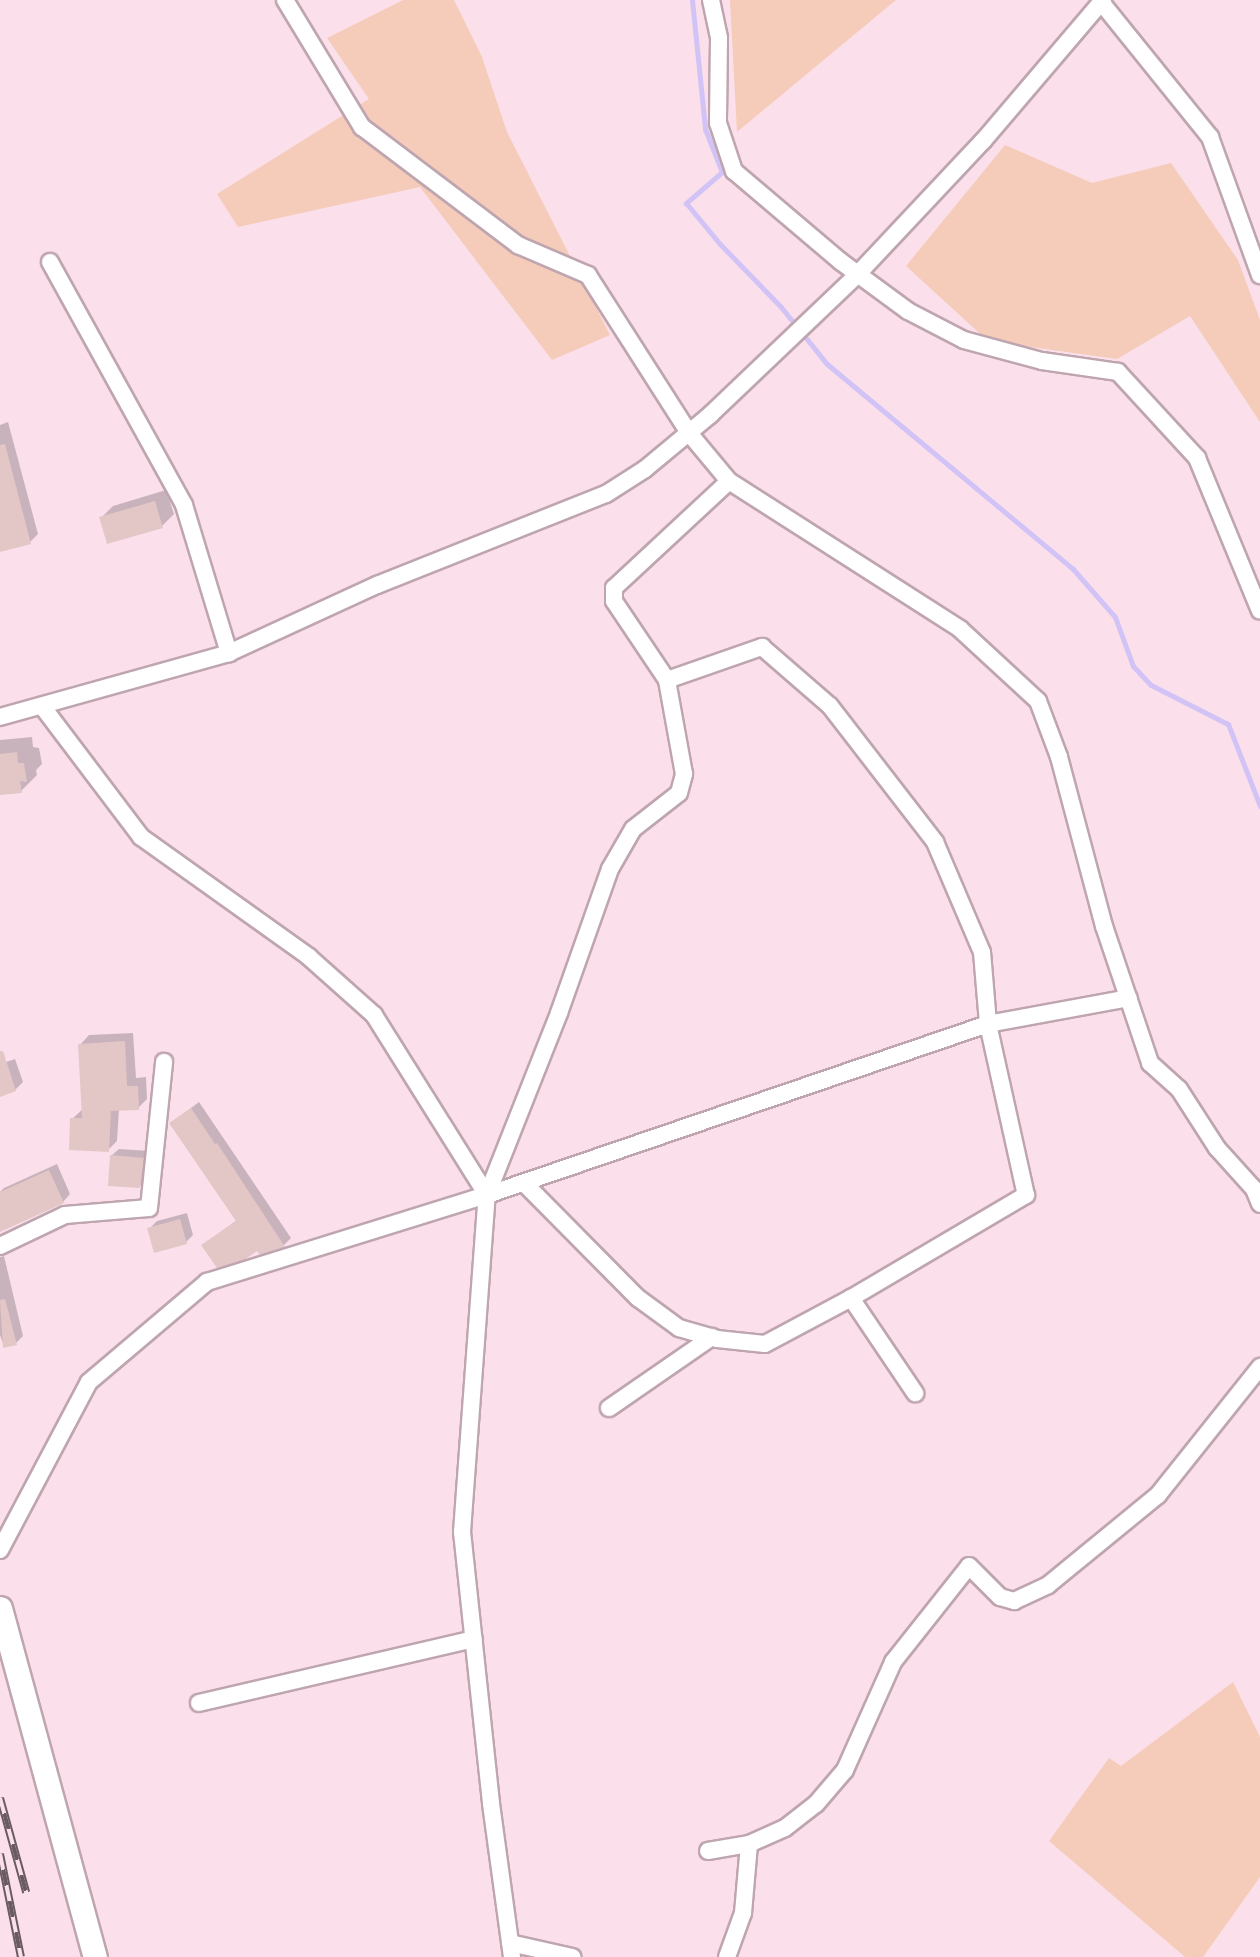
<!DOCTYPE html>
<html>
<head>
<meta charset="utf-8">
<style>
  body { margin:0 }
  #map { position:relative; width:1260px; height:1957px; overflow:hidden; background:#fbe0eb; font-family:Commissioner,sans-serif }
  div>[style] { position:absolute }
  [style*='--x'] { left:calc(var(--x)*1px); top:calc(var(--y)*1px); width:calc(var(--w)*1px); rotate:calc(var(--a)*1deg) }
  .green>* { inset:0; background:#f5cbba }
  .shadow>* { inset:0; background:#0003 }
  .stream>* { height:5px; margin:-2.5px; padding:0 2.5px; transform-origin:2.5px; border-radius:2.5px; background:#d1c3f5 }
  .building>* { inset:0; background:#e3c6c6 }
  .roads { filter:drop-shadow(2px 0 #bea5b0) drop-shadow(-2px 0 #bea5b0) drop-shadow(0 2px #bea5b0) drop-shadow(0 -2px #bea5b0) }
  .street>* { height:16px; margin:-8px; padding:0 8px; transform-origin:8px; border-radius:8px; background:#fff }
  .secondary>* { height:23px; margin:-11.5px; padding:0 11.5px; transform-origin:11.5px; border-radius:11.5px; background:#fff }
  .rail>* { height:8px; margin-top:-4px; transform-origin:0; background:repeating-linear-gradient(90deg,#fbe0eb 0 16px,#6a5b61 0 32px); box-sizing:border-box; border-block:2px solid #6a5b61 }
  span { translate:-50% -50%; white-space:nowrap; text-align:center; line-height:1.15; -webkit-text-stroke:7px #fbe0eb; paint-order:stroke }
</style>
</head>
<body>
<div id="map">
  <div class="green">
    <div style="clip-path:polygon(403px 0,454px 0,482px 57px,507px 132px,610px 335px,552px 360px,420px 187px,238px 227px,217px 194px,369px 99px,327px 38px)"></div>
    <div style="clip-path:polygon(730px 0,896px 0,737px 132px)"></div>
    <div style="clip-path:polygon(1005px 145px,1092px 183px,1171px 163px,1238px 260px,1260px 320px,1260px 422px,1190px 316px,1117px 359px,988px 341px,906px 266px)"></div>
    <div style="clip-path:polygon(1233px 1682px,1260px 1737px,1260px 1877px,1203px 1957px,1185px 1957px,1049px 1841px,1109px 1758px,1121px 1766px)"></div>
  </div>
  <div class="shadow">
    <div style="clip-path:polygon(8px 422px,38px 534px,30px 542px,0 550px,0 425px)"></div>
    <div style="clip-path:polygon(166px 490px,174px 514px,162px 526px,101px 518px,113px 506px)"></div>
    <div style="clip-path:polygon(32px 737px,33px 747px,39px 748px,42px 764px,36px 770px,37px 775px,21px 791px,0 793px,0 740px)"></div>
    <div style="clip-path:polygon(133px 1033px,136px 1078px,146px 1077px,147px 1099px,138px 1108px,119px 1109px,117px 1141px,108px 1150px,72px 1119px,83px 1109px,80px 1045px,89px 1035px)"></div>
    <div style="clip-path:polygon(15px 1059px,23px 1082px,15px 1090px,0 1095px,0 1064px)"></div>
    <div style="clip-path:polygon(199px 1102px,291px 1238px,284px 1245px,258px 1248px,203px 1245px,237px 1220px,171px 1123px)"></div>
    <div style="clip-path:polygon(119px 1149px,150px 1151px,147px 1179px,140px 1186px,111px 1156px)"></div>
    <div style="clip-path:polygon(57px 1164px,70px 1194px,63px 1202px,0 1203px,0 1192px,4px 1188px)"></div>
    <div style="clip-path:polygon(187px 1213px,193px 1235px,186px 1242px,149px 1229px,157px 1221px)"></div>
    <div style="clip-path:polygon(4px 1256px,23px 1336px,16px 1343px,4px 1346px,0 1335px,0 1257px)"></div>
  </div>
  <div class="stream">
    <div style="--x:692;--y:0;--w:130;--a:84.2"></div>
    <div style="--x:705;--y:129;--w:46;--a:68.4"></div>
    <div style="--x:722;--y:172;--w:48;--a:139.3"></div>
    <div style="--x:686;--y:203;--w:53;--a:50.3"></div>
    <div style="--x:720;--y:244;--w:88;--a:45.9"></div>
    <div style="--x:781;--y:307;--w:73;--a:51.1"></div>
    <div style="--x:827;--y:364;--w:320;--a:39.8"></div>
    <div style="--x:1073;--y:569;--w:64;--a:48.8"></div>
    <div style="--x:1115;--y:617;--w:52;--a:69.8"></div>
    <div style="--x:1133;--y:666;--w:26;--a:47"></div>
    <div style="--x:1151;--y:685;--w:86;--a:26.9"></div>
    <div style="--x:1228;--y:724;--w:88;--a:68.7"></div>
  </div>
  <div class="building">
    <div style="clip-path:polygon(5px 444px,31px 544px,0 552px,0 445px)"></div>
    <div style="clip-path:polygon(155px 501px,163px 528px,107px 544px,99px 517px)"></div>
    <div style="clip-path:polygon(17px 752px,18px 763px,24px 763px,27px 782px,20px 781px,22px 793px,0 795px,0 754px)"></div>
    <div style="clip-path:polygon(125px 1041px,127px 1086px,138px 1086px,139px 1110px,111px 1111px,109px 1152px,69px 1150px,70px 1118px,82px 1118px,78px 1044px)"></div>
    <div style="clip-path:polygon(0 1051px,3px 1051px,16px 1091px,0 1097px)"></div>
    <div style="clip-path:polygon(191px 1108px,215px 1144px,217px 1143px,285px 1247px,260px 1255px,257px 1251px,244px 1260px,217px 1268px,201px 1245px,236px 1221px,169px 1123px)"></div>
    <div style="clip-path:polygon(110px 1155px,144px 1158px,140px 1188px,108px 1186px)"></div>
    <div style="clip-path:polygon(49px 1170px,64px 1203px,0 1232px,0 1192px)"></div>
    <div style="clip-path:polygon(180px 1219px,187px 1244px,154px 1253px,147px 1228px)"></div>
    <div style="clip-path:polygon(5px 1299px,17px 1345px,3px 1348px,0 1300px)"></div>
  </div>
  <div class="roads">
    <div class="street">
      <div style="--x:285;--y:0;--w:149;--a:58.8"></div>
      <div style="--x:362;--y:127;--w:196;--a:37.1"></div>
      <div style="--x:518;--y:245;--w:76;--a:23.2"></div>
      <div style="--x:588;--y:275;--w:188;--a:57.4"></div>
      <div style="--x:689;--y:433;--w:62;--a:50.2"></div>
      <div style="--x:729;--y:481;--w:274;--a:32.6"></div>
      <div style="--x:960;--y:629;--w:106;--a:42.7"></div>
      <div style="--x:1038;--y:701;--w:60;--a:69.4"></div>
      <div style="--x:1059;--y:757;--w:175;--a:75.1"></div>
      <div style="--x:1104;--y:926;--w:145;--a:71.4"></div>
      <div style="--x:1150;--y:1063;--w:39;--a:42"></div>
      <div style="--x:1179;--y:1089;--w:70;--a:57.2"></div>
      <div style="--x:1217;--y:1148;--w:55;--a:47.9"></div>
      <div style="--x:1254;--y:1189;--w:16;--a:68"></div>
      <div style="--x:711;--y:0;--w:39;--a:78"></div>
      <div style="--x:719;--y:38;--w:85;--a:90.7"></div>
      <div style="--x:718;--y:123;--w:51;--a:71.6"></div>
      <div style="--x:734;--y:171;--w:139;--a:40.3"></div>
      <div style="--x:840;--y:261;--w:84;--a:36.3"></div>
      <div style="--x:908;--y:311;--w:63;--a:27.4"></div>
      <div style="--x:964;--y:340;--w:81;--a:15.1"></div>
      <div style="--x:1042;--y:361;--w:77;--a:8.2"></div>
      <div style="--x:1118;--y:372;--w:117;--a:47.4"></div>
      <div style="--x:1197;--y:458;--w:165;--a:67.6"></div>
      <div style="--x:1101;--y:2;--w:174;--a:51.1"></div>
      <div style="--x:1210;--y:137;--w:147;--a:70.1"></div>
      <div style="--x:50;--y:262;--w:277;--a:61.1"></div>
      <div style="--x:184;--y:505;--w:155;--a:73.1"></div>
      <div style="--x:667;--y:680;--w:101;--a:-19.2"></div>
      <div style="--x:762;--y:647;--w:90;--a:40.9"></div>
      <div style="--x:830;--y:706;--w:172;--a:52.3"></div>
      <div style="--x:935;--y:842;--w:120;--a:66.9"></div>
      <div style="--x:982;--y:952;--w:72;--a:85.2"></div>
      <div style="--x:988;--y:1024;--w:175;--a:77.5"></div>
      <div style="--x:1026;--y:1195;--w:203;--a:149.5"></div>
      <div style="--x:42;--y:706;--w:164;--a:52.9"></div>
      <div style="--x:141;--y:837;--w:206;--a:35.5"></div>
      <div style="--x:309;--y:957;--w:87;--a:41.7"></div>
      <div style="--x:374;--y:1015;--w:213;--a:57.9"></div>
      <div style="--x:0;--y:717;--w:238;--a:-15.6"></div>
      <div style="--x:229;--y:653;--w:163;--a:-24.7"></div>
      <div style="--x:377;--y:585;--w:246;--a:-21.7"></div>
      <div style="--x:606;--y:494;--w:46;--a:-32.7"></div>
      <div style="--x:645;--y:469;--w:85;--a:-39.7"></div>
      <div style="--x:710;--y:415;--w:203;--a:-43.6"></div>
      <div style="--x:857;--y:275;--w:184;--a:-46.8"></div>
      <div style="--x:983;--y:141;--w:185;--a:-49.6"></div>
      <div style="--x:524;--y:1183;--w:162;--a:45.3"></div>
      <div style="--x:638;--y:1298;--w:51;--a:36.2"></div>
      <div style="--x:679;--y:1328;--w:40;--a:16"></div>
      <div style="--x:717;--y:1339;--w:48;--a:5.9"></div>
      <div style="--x:765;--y:1344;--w:98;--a:-28.1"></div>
      <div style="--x:851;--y:1298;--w:115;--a:56"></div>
      <div style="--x:0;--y:1246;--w:72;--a:-25.5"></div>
      <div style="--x:65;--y:1215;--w:84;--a:-4.8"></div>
      <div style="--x:149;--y:1208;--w:147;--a:-84.1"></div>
      <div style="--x:609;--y:1408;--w:125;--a:-34.6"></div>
      <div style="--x:0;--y:1550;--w:190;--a:-62.1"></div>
      <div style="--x:89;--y:1382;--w:155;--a:-40.3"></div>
      <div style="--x:207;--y:1282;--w:293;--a:-17.3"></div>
      <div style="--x:487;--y:1195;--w:529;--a:-18.85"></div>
      <div style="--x:988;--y:1024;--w:143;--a:-10.4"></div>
      <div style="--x:199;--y:1703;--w:282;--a:-13.1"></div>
      <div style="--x:708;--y:1851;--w:42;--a:-9.7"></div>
      <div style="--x:749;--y:1844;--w:39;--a:-24"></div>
      <div style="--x:785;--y:1828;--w:39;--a:-38"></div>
      <div style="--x:816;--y:1804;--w:45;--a:-49.5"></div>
      <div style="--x:845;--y:1770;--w:118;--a:-66"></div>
      <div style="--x:893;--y:1662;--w:122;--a:-51.6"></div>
      <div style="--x:969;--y:1566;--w:44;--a:45"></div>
      <div style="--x:1000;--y:1597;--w:15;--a:16"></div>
      <div style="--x:1014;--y:1601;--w:38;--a:-25"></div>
      <div style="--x:1048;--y:1585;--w:142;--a:-39.3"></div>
      <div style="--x:1158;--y:1495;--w:164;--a:-51.4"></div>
      <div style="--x:510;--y:1943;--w:64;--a:12.7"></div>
      <div style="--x:512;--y:1957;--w:155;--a:-97.8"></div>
      <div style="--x:491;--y:1803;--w:273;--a:-96.1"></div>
      <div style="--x:462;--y:1532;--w:338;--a:-85.8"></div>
      <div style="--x:487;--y:1195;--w:196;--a:-68.4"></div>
      <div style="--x:559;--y:1013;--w:153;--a:-70.5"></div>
      <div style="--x:610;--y:869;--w:46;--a:-60.1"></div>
      <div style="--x:633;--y:829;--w:58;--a:-38"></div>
      <div style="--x:679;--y:793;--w:20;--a:-75"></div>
      <div style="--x:684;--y:774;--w:96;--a:-100.3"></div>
      <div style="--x:667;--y:680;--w:95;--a:-123.9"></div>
      <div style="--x:614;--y:601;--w:13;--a:-90"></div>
      <div style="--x:614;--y:588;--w:157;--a:-42.9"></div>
      <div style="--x:727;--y:1957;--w:47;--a:-70"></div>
      <div style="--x:743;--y:1913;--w:69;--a:-85"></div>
    </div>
    <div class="secondary">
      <div style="--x:0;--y:1608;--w:362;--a:74.8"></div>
    </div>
  </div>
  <div class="rail">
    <div style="--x:0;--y:1798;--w:98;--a:74.5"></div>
    <div style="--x:0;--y:1854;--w:105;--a:78.5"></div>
  </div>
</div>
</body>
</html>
